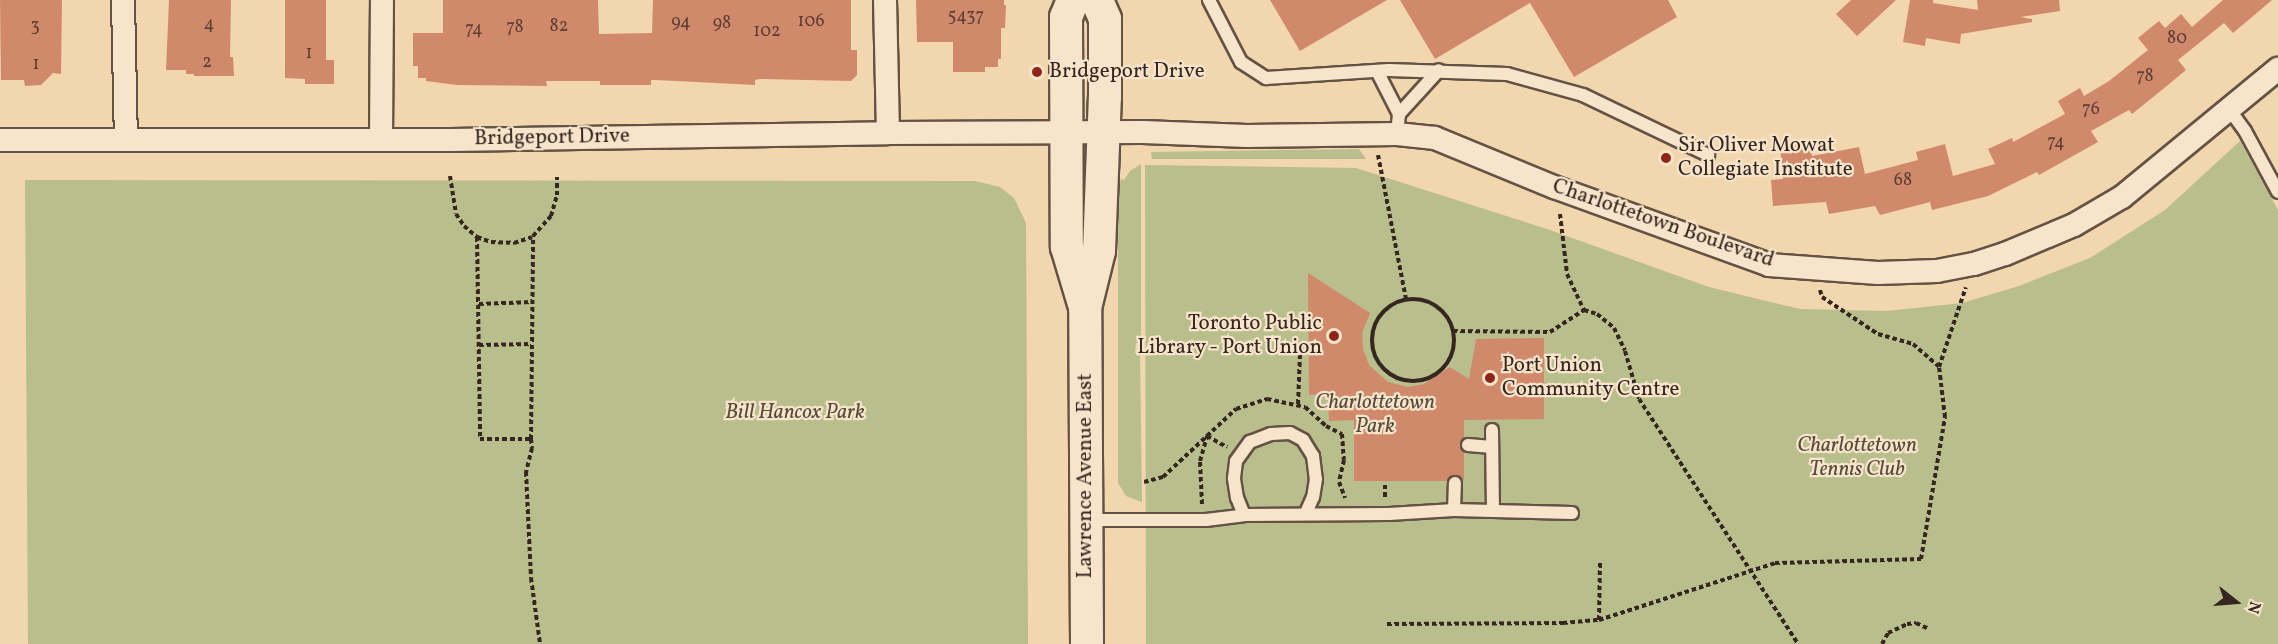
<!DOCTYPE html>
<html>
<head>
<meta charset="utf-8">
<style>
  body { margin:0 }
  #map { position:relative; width:2278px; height:644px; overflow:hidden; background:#f2d6ae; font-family:Vollkorn,serif }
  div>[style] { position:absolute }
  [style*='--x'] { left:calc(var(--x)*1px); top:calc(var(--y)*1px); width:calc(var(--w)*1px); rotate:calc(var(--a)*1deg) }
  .green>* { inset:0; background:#b8be8c }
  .building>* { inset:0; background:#d1896b }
  .path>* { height:4px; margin-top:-2px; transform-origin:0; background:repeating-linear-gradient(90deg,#352620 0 4.5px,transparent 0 7.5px) }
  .path>.ring { margin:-2px; padding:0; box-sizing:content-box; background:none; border:4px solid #352620; border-radius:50% }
  .roads { filter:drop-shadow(2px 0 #645244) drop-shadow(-2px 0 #645244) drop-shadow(0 2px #645244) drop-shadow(0 -2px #645244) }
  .lane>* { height:12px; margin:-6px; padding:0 6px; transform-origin:6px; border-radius:6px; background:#f7e4ca }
  .street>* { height:22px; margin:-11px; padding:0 11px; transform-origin:11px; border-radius:11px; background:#f7e4ca }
  .secondary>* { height:32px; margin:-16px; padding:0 16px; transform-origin:16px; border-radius:16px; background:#f7e4ca }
  .dots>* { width:16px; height:16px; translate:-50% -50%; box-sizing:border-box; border:3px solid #f7e4ca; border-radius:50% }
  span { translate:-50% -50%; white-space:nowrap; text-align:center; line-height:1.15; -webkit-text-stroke:4.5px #f7e4ca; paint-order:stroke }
  .number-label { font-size:18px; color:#5c3f33 }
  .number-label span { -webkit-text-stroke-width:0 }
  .poi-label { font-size:21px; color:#352620 }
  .left { translate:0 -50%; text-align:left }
  .right { translate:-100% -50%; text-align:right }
  .street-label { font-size:21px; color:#352620 }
  .park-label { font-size:21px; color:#564c3b; font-style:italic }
  .north { position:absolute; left:2206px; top:572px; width:60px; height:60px; -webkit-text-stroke:4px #f7e4ca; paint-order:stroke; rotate:107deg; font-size:16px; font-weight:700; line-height:24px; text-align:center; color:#352620 }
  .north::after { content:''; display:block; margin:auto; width:21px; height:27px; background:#352620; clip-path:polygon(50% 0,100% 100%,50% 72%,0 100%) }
</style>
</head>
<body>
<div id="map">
  <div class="green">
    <div style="clip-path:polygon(2240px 141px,2278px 210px,2278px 644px,1146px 644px,1145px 165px,1356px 168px,1547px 229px,1709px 287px,1800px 309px,1887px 311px,1962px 303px,2019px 286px,2090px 258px,2165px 210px)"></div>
    <div style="clip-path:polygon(1359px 149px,1366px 159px,1152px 159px,1151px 152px)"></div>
    <div style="clip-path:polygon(1141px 164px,1141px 342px,1136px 343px,1135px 353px,1140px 353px,1142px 502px,1126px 496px,1118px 483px,1118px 188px,1121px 179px,1124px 180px,1130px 171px)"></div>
    <div style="clip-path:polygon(25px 180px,975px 181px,1000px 187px,1014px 198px,1026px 223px,1028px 644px,28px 644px)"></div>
  </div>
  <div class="building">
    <div style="clip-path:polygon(0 0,62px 0,61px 74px,53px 73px,41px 85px,25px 86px,24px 80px,1px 80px)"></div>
    <div style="clip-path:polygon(169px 0,231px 0,230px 57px,233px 57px,234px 76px,194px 76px,194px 74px,186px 74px,186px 70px,166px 70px)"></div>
    <div style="clip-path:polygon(285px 0,326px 0,326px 60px,334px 60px,334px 84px,305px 84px,305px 79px,285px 78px)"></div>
    <div style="clip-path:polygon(443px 0,598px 0,599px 34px,652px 33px,653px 0,851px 0,851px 50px,857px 50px,857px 75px,851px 81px,760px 79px,755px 80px,755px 85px,656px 80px,651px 80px,651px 85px,600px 85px,600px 81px,546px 81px,547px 86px,457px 85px,426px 81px,426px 78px,418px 78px,418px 66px,413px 66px,413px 33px,443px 33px)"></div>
    <div style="clip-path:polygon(916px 0,1004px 0,1004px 5px,1006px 5px,1005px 28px,1001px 28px,1001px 59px,998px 59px,998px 67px,985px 67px,985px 72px,953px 72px,953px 42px,917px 42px)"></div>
    <div style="clip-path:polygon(1270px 0,1387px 0,1300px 51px)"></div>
    <div style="clip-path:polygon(1400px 0,1668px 0,1677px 17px,1574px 77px,1530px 3px,1435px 59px)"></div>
    <div style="clip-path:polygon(1851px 0,1896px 0,1857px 36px,1836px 14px)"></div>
    <div style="clip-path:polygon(1910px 0,1933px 0,1933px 3px,1978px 10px,1977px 0,2059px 0,2060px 11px,2020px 17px,2032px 19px,2032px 22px,1961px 34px,1960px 44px,1926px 38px,1925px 46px,1903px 42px)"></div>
    <div style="clip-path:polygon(2223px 0,2272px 0,2233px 33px,2224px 23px,2178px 60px,2186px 70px,2168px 85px,2132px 114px,2129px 110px,2091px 131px,2098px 142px,2039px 175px,2037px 172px,1988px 196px,1932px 210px,1930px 202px,1880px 215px,1875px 206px,1829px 214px,1826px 202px,1773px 206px,1771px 180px,1783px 179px,1780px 146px,1811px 144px,1812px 156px,1859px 147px,1865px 174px,1918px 160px,1916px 152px,1945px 144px,1953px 176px,1995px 164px,1988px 149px,2012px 138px,2013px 142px,2065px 114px,2058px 101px,2080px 88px,2084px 96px,2109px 81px,2148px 50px,2138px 38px,2159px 21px,2165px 28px,2181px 14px,2192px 27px)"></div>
    <div style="clip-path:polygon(1308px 273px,1370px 313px,1362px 333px,1363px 349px,1369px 365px,1388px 382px,1408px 387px,1424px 384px,1450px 367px,1469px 379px,1476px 339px,1544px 338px,1544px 419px,1464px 420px,1464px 438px,1460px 445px,1464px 452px,1464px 480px,1455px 475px,1447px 481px,1354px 481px,1354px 420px,1329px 421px,1328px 394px,1309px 395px)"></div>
  </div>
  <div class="path">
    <div style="--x:1378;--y:155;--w:147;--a:79"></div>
    <div style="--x:450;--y:176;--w:38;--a:81"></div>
    <div style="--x:456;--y:214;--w:14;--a:56"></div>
    <div style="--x:464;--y:226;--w:17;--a:40"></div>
    <div style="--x:477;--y:237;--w:202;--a:89.1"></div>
    <div style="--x:480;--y:439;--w:51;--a:0"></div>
    <div style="--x:531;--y:439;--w:203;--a:-89.4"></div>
    <div style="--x:533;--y:236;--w:27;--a:-48"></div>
    <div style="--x:551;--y:216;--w:22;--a:-74"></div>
    <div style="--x:557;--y:195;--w:18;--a:-90"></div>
    <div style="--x:1560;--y:214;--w:60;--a:83.3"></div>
    <div style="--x:1567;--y:274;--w:40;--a:65"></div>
    <div style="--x:1584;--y:310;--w:14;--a:17"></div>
    <div style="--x:1597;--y:314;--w:22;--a:39"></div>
    <div style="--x:1614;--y:328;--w:25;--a:64"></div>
    <div style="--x:1625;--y:351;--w:50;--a:73.7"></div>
    <div style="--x:1639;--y:399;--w:292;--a:57"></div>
    <div style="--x:477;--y:237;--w:15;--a:20"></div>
    <div style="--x:491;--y:242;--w:23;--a:2"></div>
    <div style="--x:514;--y:243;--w:19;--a:-18"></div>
    <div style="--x:1820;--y:290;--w:7;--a:74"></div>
    <div style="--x:1822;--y:297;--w:67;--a:33.5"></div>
    <div style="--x:1878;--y:334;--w:36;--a:16"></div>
    <div style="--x:1913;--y:344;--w:35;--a:41"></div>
    <div class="ring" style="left:1372px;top:299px;width:78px;height:78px"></div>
    <div style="--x:479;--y:304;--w:53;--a:-2.2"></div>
    <div style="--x:1453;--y:331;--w:97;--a:0.6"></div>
    <div style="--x:1550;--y:332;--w:40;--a:-32.9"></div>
    <div style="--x:479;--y:345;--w:52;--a:-1.1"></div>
    <div style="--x:1298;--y:404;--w:49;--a:-87.7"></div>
    <div style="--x:531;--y:439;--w:9;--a:84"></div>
    <div style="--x:532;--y:448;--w:25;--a:104"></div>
    <div style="--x:526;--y:472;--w:106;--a:87.3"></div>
    <div style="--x:531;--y:578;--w:67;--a:82.2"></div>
    <div style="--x:1144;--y:482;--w:20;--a:-15"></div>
    <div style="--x:1163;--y:477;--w:100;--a:-43"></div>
    <div style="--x:1236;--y:409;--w:33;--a:-18"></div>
    <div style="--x:1267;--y:399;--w:39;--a:12"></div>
    <div style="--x:1305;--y:407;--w:28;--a:42"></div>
    <div style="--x:1326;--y:426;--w:18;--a:27"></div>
    <div style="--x:1342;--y:434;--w:26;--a:86"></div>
    <div style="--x:1344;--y:460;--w:23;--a:103"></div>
    <div style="--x:1339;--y:482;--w:17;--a:69"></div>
    <div style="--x:1385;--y:497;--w:15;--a:-90"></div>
    <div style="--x:1202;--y:504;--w:43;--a:-92.7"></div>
    <div style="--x:1200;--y:461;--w:26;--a:-74"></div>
    <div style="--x:1207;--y:436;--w:23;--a:29"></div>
    <div style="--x:1599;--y:620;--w:59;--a:-89"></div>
    <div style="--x:1387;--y:624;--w:176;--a:-0.3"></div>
    <div style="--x:1563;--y:623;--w:36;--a:-5"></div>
    <div style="--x:1599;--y:620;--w:185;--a:-17.9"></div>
    <div style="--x:1775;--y:563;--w:146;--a:-1.6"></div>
    <div style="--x:1921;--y:559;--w:144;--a:-80.4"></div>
    <div style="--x:1945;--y:417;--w:50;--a:-96.8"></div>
    <div style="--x:1939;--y:367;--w:84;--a:-71.4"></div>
    <div style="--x:1882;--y:644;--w:13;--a:-61"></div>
    <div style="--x:1888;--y:633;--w:21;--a:-25"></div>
    <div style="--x:1907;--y:624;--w:9;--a:-6"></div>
    <div style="--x:1916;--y:623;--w:14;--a:25"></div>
  </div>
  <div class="roads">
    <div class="lane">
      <div style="--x:1209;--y:0;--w:70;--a:62.7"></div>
      <div style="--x:1241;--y:62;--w:30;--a:33"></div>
      <div style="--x:1266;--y:78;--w:123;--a:-3.7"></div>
      <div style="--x:1389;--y:70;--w:118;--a:1.9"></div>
      <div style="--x:1507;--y:74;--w:79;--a:15.4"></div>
      <div style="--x:1583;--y:95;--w:139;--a:25.6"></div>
      <div style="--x:1377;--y:71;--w:48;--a:62.9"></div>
      <div style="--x:1399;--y:114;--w:20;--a:96"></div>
      <div style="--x:2229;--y:109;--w:27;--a:54"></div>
      <div style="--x:2245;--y:131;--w:69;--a:61.6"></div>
      <div style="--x:1399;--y:114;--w:59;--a:-47.7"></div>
      <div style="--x:1492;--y:430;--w:81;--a:89.3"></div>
      <div style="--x:1468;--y:445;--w:24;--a:5"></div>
      <div style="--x:1454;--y:510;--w:27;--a:-88"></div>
      <div style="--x:1244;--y:515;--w:18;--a:-112"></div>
      <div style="--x:1237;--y:498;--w:20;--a:-99"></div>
      <div style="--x:1234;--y:478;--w:17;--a:-83"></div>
      <div style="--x:1236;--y:461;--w:24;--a:-54"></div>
      <div style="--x:1250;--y:442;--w:22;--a:-21"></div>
      <div style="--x:1271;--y:434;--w:19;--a:-3"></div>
      <div style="--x:1290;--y:433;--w:15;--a:28"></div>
      <div style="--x:1303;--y:440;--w:19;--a:58"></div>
      <div style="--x:1313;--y:456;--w:23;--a:83"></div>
      <div style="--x:1316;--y:479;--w:18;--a:99"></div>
      <div style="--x:1313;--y:497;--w:17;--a:114"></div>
      <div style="--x:1087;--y:520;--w:119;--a:0"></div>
      <div style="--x:1206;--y:520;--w:38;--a:-7"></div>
      <div style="--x:1244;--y:515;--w:145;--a:-0.4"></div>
      <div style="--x:1389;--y:514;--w:65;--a:-3.5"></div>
      <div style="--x:1454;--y:510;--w:118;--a:1.5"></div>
    </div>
    <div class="street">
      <div style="--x:123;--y:0;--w:140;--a:88.8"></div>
      <div style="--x:885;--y:0;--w:133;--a:88.7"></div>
      <div style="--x:0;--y:140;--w:451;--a:0"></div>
      <div style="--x:451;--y:140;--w:437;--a:-0.9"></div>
      <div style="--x:888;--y:133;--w:255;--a:-0.2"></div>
      <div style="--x:1143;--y:132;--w:104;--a:2.2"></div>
      <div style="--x:1247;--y:136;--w:150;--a:-0.8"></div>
      <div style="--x:1397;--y:134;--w:38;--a:6"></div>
      <div style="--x:1435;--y:138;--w:129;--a:22.4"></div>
      <div style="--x:1554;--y:187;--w:229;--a:19.9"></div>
      <div style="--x:1769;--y:265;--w:109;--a:4.2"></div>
      <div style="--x:1878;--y:273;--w:59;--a:-1.9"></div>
      <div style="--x:1937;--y:271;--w:38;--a:-11"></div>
      <div style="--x:1974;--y:264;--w:33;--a:-18"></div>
      <div style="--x:2005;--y:254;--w:75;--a:-22.8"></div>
      <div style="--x:2074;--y:225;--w:56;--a:-30.3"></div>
      <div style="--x:2122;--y:197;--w:202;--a:-39.4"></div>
      <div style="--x:381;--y:140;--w:140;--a:-89.6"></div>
    </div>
    <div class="secondary">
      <div style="--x:1073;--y:0;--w:18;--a:112"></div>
      <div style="--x:1066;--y:17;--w:230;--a:89.8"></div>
      <div style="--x:1067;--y:247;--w:63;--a:73.3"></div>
      <div style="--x:1087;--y:644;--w:336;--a:-90.3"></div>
      <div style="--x:1085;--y:308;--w:59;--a:-76.2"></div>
      <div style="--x:1099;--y:251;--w:154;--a:-87.8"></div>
      <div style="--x:1105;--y:97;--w:78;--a:-90"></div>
      <div style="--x:1105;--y:19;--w:21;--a:-113"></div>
    </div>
  </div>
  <div class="dots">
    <div style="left:1037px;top:72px;background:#8f2418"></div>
    <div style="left:1666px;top:158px;background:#8f2418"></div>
    <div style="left:1334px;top:336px;background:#8f2418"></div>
    <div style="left:1490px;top:378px;background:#8f2418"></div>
  </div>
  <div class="number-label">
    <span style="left:966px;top:17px">5437</span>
    <span style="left:811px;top:22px">106</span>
    <span style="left:681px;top:23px">94</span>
    <span style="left:722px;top:24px">98</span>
    <span style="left:209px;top:25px">4</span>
    <span style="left:35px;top:27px">3</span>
    <span style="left:559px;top:27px">82</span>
    <span style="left:515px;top:28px">78</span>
    <span style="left:474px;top:30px">74</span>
    <span style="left:767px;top:32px">102</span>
    <span style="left:2177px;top:39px">80</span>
    <span style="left:309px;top:54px">1</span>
    <span style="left:207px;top:63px">2</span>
    <span style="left:36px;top:65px">1</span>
    <span style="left:2145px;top:77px">78</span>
    <span style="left:2091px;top:110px">76</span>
    <span style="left:2056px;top:143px">74</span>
    <span style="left:1903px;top:181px">68</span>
  </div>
  <div class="poi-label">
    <span class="left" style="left:1049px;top:72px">Bridgeport Drive</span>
    <span class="left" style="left:1678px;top:158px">Sir Oliver Mowat<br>Collegiate Institute</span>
    <span class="right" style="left:1322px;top:336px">Toronto Public<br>Library - Port Union</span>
    <span class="left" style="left:1502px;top:378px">Port Union<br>Community Centre</span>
  </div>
  <div class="street-label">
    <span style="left:552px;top:138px;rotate:-1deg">Bridgeport Drive</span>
    <span style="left:1663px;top:224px;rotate:19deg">Charlottetown Boulevard</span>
    <span style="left:1086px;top:476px;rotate:-90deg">Lawrence Avenue East</span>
  </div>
  <div class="park-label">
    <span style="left:1375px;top:415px">Charlottetown<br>Park</span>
    <span style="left:795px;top:413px">Bill Hancox Park</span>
    <span style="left:1857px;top:458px">Charlottetown<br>Tennis Club</span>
  </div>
  <div class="north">N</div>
</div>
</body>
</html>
